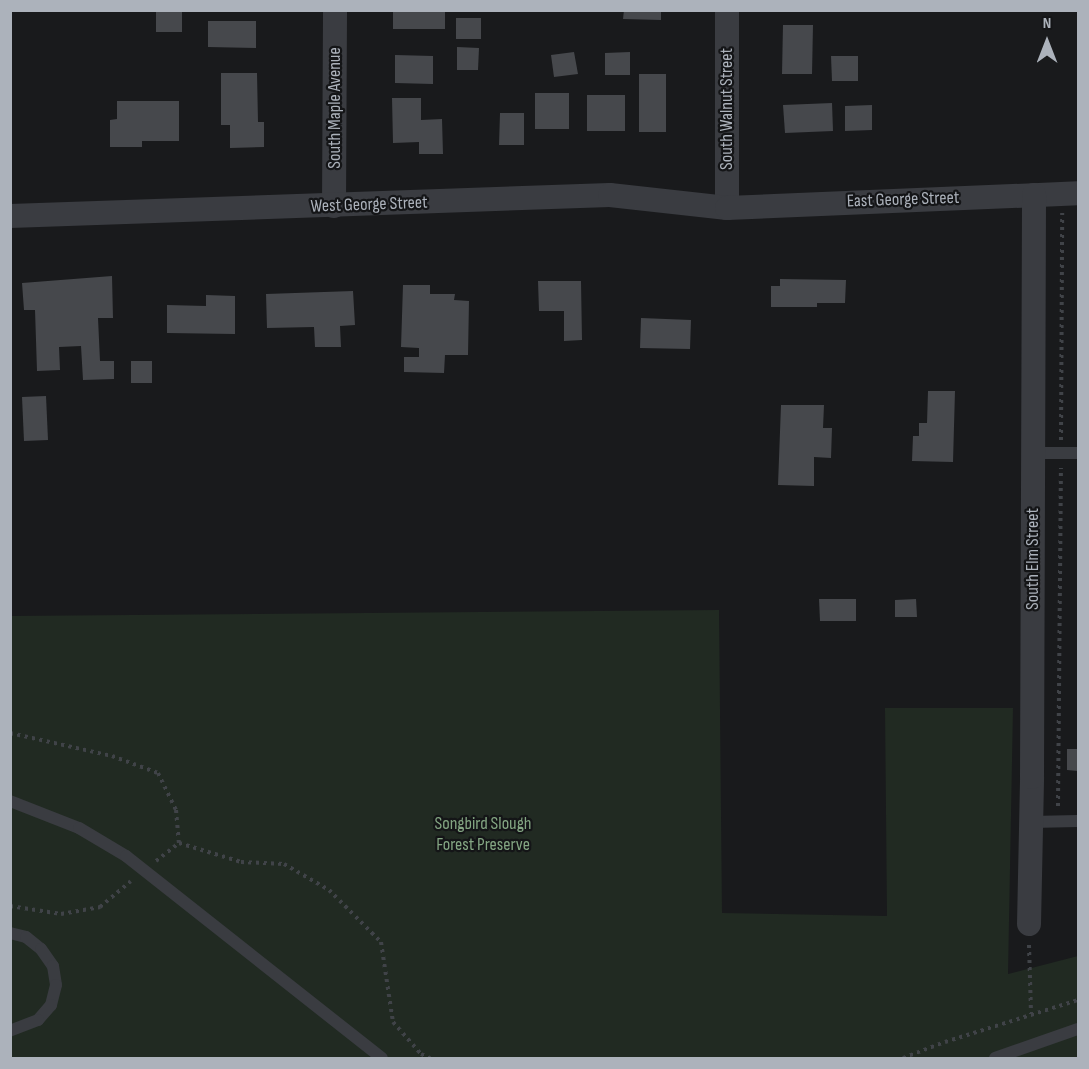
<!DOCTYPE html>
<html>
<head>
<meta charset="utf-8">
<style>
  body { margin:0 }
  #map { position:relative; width:1089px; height:1069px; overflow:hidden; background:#191a1c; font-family:"Sofia Sans Condensed",sans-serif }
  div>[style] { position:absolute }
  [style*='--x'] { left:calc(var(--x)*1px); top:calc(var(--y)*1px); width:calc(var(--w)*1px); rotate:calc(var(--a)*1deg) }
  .green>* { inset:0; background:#212a22 }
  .building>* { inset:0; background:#46484c }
  .path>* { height:4px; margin-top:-2px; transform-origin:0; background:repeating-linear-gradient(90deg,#404348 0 3px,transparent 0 7.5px) }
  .service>* { height:12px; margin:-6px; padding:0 6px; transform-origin:6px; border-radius:6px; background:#3a3c41 }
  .minor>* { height:24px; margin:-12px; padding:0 12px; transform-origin:12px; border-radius:12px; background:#3a3c41 }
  span { translate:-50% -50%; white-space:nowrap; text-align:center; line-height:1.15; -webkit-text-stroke:4.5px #141517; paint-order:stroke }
  .street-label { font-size:18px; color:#acb2bb }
  .park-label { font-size:18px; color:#84a683 }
  .frame { position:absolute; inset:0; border:12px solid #acb2bb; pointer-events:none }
  .north { position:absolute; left:1017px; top:12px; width:60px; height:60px; -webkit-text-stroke:4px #141517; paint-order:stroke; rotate:0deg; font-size:16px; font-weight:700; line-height:24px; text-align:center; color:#acb2bb }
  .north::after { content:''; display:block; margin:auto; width:21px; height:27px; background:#acb2bb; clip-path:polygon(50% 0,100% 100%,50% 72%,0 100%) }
</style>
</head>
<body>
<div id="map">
  <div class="green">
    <div style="clip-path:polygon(719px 610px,722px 913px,887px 916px,885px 708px,1013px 708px,1008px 974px,1078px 956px,1078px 1058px,11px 1058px,10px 616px)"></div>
  </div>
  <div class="building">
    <div style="clip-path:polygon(156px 10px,182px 10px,182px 32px,156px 32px)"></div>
    <div style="clip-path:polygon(393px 10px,445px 10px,445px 29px,393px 29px)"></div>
    <div style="clip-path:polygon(624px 10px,661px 10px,661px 20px,623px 19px)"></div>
    <div style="clip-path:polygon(456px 18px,481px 18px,481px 39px,456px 39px)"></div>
    <div style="clip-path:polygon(208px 21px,256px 21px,256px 48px,208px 47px)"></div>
    <div style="clip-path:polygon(783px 25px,813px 25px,812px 74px,782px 74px)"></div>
    <div style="clip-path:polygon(457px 47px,479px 48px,478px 70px,457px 70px)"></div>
    <div style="clip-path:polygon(574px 52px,578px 74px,554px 77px,551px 55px)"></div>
    <div style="clip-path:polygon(630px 52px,630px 75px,605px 75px,605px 53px)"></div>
    <div style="clip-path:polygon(395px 55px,433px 56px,433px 84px,395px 83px)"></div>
    <div style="clip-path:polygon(831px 56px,858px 56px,858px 81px,832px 81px)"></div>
    <div style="clip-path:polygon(221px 73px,257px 73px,258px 122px,264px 122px,264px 147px,230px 148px,230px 125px,221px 125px)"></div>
    <div style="clip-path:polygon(639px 74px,666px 74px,666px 132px,639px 132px)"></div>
    <div style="clip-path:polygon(535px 93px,569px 93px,569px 129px,535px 129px)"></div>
    <div style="clip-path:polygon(587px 95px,625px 95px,625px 131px,587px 131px)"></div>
    <div style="clip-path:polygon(392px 98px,421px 98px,421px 120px,442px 119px,443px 154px,419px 154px,419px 142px,393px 143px)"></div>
    <div style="clip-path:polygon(117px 101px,179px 101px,179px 141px,142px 141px,142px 147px,110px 147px,110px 120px,117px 119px)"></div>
    <div style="clip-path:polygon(832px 103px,833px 131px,785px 133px,783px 105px)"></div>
    <div style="clip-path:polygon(872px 105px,872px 130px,845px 131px,845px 106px)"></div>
    <div style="clip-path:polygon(500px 113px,524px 113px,524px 145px,499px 145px)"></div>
    <div style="clip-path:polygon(112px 276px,113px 318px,98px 318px,100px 361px,114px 361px,114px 379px,83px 380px,81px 346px,59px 347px,60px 370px,37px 371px,35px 310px,24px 310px,22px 283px)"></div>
    <div style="clip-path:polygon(780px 279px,846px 280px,845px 303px,817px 303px,817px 307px,771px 307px,771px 286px,780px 286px)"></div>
    <div style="clip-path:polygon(538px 281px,581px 281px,582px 340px,564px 341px,564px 311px,539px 311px)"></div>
    <div style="clip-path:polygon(403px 285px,430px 285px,430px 294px,455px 294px,454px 300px,469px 301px,468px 355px,445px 355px,444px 373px,404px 372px,404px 357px,419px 357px,419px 348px,401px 347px)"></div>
    <div style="clip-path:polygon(353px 291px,355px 325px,340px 326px,341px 347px,315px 347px,314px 327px,267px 328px,266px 294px)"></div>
    <div style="clip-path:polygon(206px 295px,235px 296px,235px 334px,167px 333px,167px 305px,206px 306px)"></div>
    <div style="clip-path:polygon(641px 318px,691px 320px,690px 349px,640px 348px)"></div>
    <div style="clip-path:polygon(131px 361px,152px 361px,152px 383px,131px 383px)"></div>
    <div style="clip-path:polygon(928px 391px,955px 391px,953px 462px,912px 461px,913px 436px,919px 436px,919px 423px,927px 423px)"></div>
    <div style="clip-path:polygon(46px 396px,48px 440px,24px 441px,22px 397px)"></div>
    <div style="clip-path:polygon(781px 405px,824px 405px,823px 428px,832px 428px,831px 458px,814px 457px,814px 486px,778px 485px)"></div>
    <div style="clip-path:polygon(819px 599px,856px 599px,856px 621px,820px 621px)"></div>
    <div style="clip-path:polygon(916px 599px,917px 617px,895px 617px,895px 600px)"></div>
    <div style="clip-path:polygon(1067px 749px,1078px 749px,1078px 771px,1067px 770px)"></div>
  </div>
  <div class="path">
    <div style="--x:1061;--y:440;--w:227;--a:-89.7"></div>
    <div style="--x:10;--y:733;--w:105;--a:12.7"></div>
    <div style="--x:112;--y:756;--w:49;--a:20.3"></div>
    <div style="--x:158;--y:773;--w:41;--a:64.1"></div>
    <div style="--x:176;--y:810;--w:33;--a:85"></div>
    <div style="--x:1058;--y:806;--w:338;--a:-89.5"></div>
    <div style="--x:179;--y:843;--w:65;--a:17"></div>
    <div style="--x:241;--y:862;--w:43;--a:2.7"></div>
    <div style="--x:284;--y:864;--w:52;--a:30"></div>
    <div style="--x:329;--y:890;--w:74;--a:45"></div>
    <div style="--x:381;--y:942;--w:81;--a:81.5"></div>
    <div style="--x:393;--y:1022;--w:43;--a:48.8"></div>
    <div style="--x:421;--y:1054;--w:10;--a:24"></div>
    <div style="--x:156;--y:861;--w:29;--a:-38"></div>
    <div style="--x:10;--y:906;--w:52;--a:8.9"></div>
    <div style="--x:61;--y:914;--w:40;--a:-10"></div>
    <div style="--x:100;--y:907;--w:40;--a:-40"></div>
    <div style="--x:1029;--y:945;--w:69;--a:88.3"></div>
    <div style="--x:903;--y:1058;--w:45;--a:-20.9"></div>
    <div style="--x:945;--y:1042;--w:139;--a:-17.5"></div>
  </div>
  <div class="service">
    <div style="--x:1033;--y:453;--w:45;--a:0"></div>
    <div style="--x:10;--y:801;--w:74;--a:21.4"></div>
    <div style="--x:79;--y:828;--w:55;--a:30.8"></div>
    <div style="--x:126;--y:856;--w:326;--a:38.3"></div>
    <div style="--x:1031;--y:822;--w:47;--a:-1.2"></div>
    <div style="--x:10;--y:933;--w:16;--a:14"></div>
    <div style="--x:26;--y:937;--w:19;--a:39"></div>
    <div style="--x:41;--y:949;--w:21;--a:55"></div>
    <div style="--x:53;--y:966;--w:19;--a:81"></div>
    <div style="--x:56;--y:985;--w:21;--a:104"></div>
    <div style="--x:51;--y:1005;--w:20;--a:131"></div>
    <div style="--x:38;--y:1020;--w:30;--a:159"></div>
    <div style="--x:995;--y:1058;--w:88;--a:-19.3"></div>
  </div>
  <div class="minor">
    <div style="--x:334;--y:206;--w:196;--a:-89.7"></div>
    <div style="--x:727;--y:208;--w:198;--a:-90"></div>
    <div style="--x:10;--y:216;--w:600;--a:-2"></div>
    <div style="--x:610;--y:195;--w:118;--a:6.3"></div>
    <div style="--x:727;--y:208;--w:351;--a:-2.4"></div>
    <div style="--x:1029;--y:924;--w:147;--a:-88.8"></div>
    <div style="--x:1032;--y:777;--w:582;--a:-89.8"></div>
  </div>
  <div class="street-label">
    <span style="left:335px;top:108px;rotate:-90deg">South Maple Avenue</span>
    <span style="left:727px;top:109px;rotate:-90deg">South Walnut Street</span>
    <span style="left:903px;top:200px;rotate:-2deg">East George Street</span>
    <span style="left:369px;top:205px;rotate:-2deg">West George Street</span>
    <span style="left:1033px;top:559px;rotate:-90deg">South Elm Street</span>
  </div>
  <div class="park-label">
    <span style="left:483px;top:835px">Songbird Slough<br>Forest Preserve</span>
  </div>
  <div class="frame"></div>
  <div class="north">N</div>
</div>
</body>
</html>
